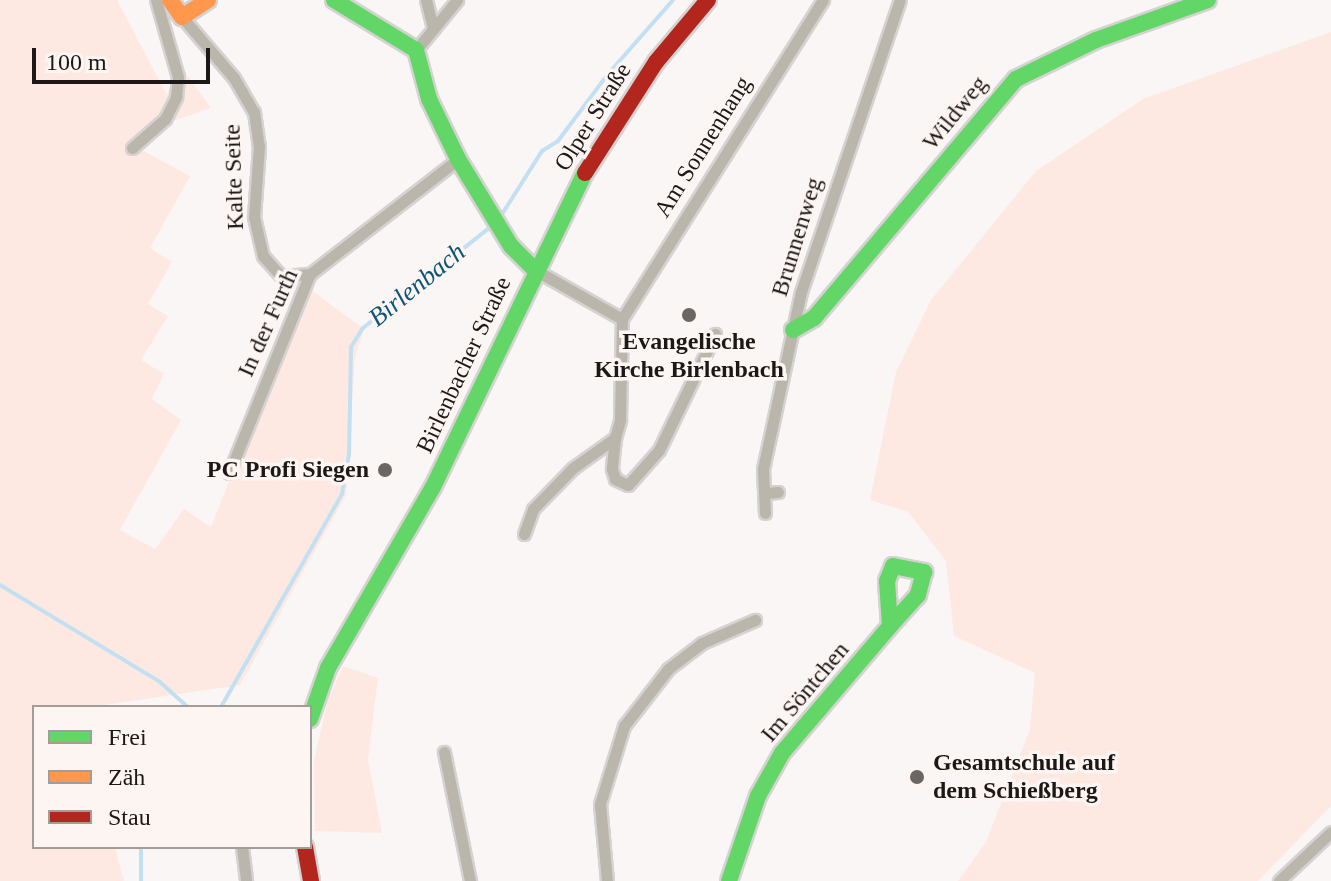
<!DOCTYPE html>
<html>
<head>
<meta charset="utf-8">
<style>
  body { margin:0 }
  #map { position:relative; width:1331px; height:881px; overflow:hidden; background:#faf6f5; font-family:Georgia,serif }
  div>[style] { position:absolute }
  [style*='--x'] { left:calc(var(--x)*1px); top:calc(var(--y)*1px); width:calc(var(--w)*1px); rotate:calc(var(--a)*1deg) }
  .green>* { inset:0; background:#fde9e2 }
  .stream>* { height:4px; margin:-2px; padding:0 2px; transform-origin:2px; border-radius:2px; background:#c3e0f2 }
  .roads { filter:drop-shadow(2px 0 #d5d3d2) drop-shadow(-2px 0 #d5d3d2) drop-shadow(0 2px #d5d3d2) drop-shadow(0 -2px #d5d3d2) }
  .street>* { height:11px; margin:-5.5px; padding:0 5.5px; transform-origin:5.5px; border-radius:5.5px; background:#bab6ab }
  .fast>* { height:16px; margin:-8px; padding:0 8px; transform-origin:8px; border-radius:8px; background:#63d668 }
  .slow>* { height:16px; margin:-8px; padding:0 8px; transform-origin:8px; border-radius:8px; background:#ff974d }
  .jam>* { height:16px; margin:-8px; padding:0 8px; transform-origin:8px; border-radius:8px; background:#b3261e }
  .dots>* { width:22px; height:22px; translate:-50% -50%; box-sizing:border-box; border:4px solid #fdf5f2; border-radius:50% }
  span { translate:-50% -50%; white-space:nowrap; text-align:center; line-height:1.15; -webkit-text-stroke:7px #fdf5f2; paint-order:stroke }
  .street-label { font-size:24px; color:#1b1817 }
  .poi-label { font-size:24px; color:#1b1817; font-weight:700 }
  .right { translate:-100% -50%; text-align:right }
  .left { translate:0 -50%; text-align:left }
  .water-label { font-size:26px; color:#0a567a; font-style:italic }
  .legend { position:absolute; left:32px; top:705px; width:280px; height:144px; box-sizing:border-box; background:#fdf5f2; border:2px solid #a39d9a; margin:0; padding:10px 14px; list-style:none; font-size:24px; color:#1b1817 }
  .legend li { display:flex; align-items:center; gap:16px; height:40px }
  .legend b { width:40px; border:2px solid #a39d9a }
  .scale { position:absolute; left:32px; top:48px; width:178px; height:36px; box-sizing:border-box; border:4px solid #1b1817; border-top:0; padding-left:10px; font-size:24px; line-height:28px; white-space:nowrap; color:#1b1817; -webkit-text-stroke:6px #fdf5f2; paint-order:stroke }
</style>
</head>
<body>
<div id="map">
  <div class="green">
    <div style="clip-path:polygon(0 0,117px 0,167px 95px,178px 63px,211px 108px,170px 122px,138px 148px,190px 176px,150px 248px,172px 262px,148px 304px,168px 316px,141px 360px,164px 374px,152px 399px,181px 420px,120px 530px,155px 549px,184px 509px,211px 527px,306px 286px,364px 329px,355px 356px,346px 495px,240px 685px,91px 707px,34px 707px,34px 847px,115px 847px,124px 881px,0 881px)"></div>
    <div style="clip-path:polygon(1331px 32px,1331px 806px,1258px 881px,958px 881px,986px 842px,1030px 729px,1035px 673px,954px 636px,946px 561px,908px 512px,870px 500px,896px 372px,931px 300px,1036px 171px,1143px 99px)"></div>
    <div style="clip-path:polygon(343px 666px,378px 678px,368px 760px,382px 833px,315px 831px,314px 761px,327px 703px)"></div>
  </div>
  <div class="stream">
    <div style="--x:499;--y:219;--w:80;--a:-57.7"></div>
    <div style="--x:542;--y:151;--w:19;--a:-32"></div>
    <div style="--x:558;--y:141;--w:84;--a:-53.3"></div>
    <div style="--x:608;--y:74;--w:98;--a:-48.7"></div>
    <div style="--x:0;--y:585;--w:187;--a:31.2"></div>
    <div style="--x:160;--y:682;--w:38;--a:42"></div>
    <div style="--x:221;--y:707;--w:245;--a:-60.4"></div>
    <div style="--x:342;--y:494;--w:40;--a:-80"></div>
    <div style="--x:349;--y:455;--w:108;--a:-88.9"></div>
    <div style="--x:351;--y:347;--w:22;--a:-58"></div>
    <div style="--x:363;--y:328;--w:166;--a:-38.4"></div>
    <div style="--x:141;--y:881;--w:34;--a:-90"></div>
  </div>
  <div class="roads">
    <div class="street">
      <div style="--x:426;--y:0;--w:30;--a:76"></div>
      <div style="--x:182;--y:17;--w:80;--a:49.6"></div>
      <div style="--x:234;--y:78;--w:39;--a:60"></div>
      <div style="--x:254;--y:112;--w:34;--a:82"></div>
      <div style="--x:259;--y:146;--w:71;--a:94"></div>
      <div style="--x:254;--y:217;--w:40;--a:77"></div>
      <div style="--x:263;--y:256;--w:27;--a:48"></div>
      <div style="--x:281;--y:276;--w:29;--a:-4"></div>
      <div style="--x:416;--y:50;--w:65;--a:-50.6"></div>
      <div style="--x:132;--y:148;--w:44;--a:-41.3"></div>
      <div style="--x:165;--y:119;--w:25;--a:-63"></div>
      <div style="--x:176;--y:97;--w:20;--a:-84"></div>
      <div style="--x:178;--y:77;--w:80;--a:-105.9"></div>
      <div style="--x:622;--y:319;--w:377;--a:-57.8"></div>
      <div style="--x:615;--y:438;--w:31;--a:96"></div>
      <div style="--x:612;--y:469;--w:10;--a:73"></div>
      <div style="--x:615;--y:479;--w:14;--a:25"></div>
      <div style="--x:628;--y:485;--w:47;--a:-48.5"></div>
      <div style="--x:659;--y:450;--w:129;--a:-64.2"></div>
      <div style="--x:229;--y:473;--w:215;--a:-67.9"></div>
      <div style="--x:310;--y:274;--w:187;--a:-37.8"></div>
      <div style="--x:765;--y:493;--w:13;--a:-4"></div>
      <div style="--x:765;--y:513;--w:44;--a:-92.6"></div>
      <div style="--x:763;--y:469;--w:181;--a:-77.9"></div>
      <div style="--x:801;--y:292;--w:308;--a:-71.3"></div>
      <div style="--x:524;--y:534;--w:27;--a:-70"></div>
      <div style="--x:533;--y:509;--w:57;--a:-45.7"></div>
      <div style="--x:573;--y:468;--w:52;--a:-35.5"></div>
      <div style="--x:615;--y:438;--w:19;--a:-74"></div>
      <div style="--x:620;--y:420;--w:101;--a:-88.9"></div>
      <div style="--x:622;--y:319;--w:100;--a:-150.6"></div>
      <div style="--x:444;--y:752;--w:132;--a:78.6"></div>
      <div style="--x:242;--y:847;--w:34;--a:83"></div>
      <div style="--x:607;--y:881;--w:77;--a:-95.2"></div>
      <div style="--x:600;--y:804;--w:82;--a:-72.9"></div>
      <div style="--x:624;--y:726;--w:72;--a:-52.3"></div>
      <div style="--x:668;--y:669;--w:43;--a:-37.4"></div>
      <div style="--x:702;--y:643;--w:58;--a:-23.5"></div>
      <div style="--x:1279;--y:881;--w:71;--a:-43.3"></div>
    </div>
    <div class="fast">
      <div style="--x:334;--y:0;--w:96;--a:31.4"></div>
      <div style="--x:416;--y:50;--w:51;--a:75.1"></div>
      <div style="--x:429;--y:99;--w:67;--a:64.2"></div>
      <div style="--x:458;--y:159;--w:102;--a:58.7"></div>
      <div style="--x:511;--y:246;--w:34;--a:45"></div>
      <div style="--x:793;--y:330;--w:24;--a:-30"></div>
      <div style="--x:814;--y:318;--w:313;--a:-49.8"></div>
      <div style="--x:1016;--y:79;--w:89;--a:-26"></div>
      <div style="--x:1096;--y:40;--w:119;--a:-19.7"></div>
      <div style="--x:310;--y:719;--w:54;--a:-70.6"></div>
      <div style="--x:328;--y:668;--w:209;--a:-59.9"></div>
      <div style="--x:433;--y:487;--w:349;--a:-64.2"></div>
      <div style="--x:729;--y:881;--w:90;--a:-71.2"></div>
      <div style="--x:758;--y:796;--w:49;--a:-60.8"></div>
      <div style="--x:782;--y:753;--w:167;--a:-49.6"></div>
      <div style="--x:890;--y:626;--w:45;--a:-93.8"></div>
      <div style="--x:887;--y:581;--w:16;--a:-68"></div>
      <div style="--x:893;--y:566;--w:32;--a:11"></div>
      <div style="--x:924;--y:572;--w:24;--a:105"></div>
      <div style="--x:918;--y:595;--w:42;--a:132.1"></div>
    </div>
    <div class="slow">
      <div style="--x:170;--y:0;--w:21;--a:55"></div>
      <div style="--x:182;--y:17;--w:31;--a:-33"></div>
    </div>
    <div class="jam">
      <div style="--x:585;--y:173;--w:132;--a:-57.4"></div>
      <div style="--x:656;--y:62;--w:81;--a:-50"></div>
      <div style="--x:305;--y:847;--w:35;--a:80"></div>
    </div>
  </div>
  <div class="dots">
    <div style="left:689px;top:315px;background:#696665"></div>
    <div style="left:385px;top:470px;background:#696665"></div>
    <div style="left:917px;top:777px;background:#696665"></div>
  </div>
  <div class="street-label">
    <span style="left:955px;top:113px;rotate:-51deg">Wildweg</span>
    <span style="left:593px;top:117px;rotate:-58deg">Olper Straße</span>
    <span style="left:703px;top:147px;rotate:-58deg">Am Sonnenhang</span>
    <span style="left:234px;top:177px;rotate:-92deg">Kalte Seite</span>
    <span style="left:797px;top:237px;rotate:-73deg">Brunnenweg</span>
    <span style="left:268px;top:323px;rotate:-66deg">In der Furth</span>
    <span style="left:464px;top:365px;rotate:-65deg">Birlenbacher Straße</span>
    <span style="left:805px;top:692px;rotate:-50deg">Im Söntchen</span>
  </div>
  <div class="poi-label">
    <span style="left:689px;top:356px">Evangelische<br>Kirche Birlenbach</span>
    <span class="right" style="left:369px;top:470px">PC Profi Siegen</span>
    <span class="left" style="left:933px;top:777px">Gesamtschule auf<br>dem Schießberg</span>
  </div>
  <div class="water-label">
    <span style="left:417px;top:285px;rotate:-39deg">Birlenbach</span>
  </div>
  <ul class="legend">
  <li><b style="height:10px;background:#63d668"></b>Frei</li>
  <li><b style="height:10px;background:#ff974d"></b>Zäh</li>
  <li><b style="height:10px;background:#b3261e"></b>Stau</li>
  </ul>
  <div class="scale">100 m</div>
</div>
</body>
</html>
